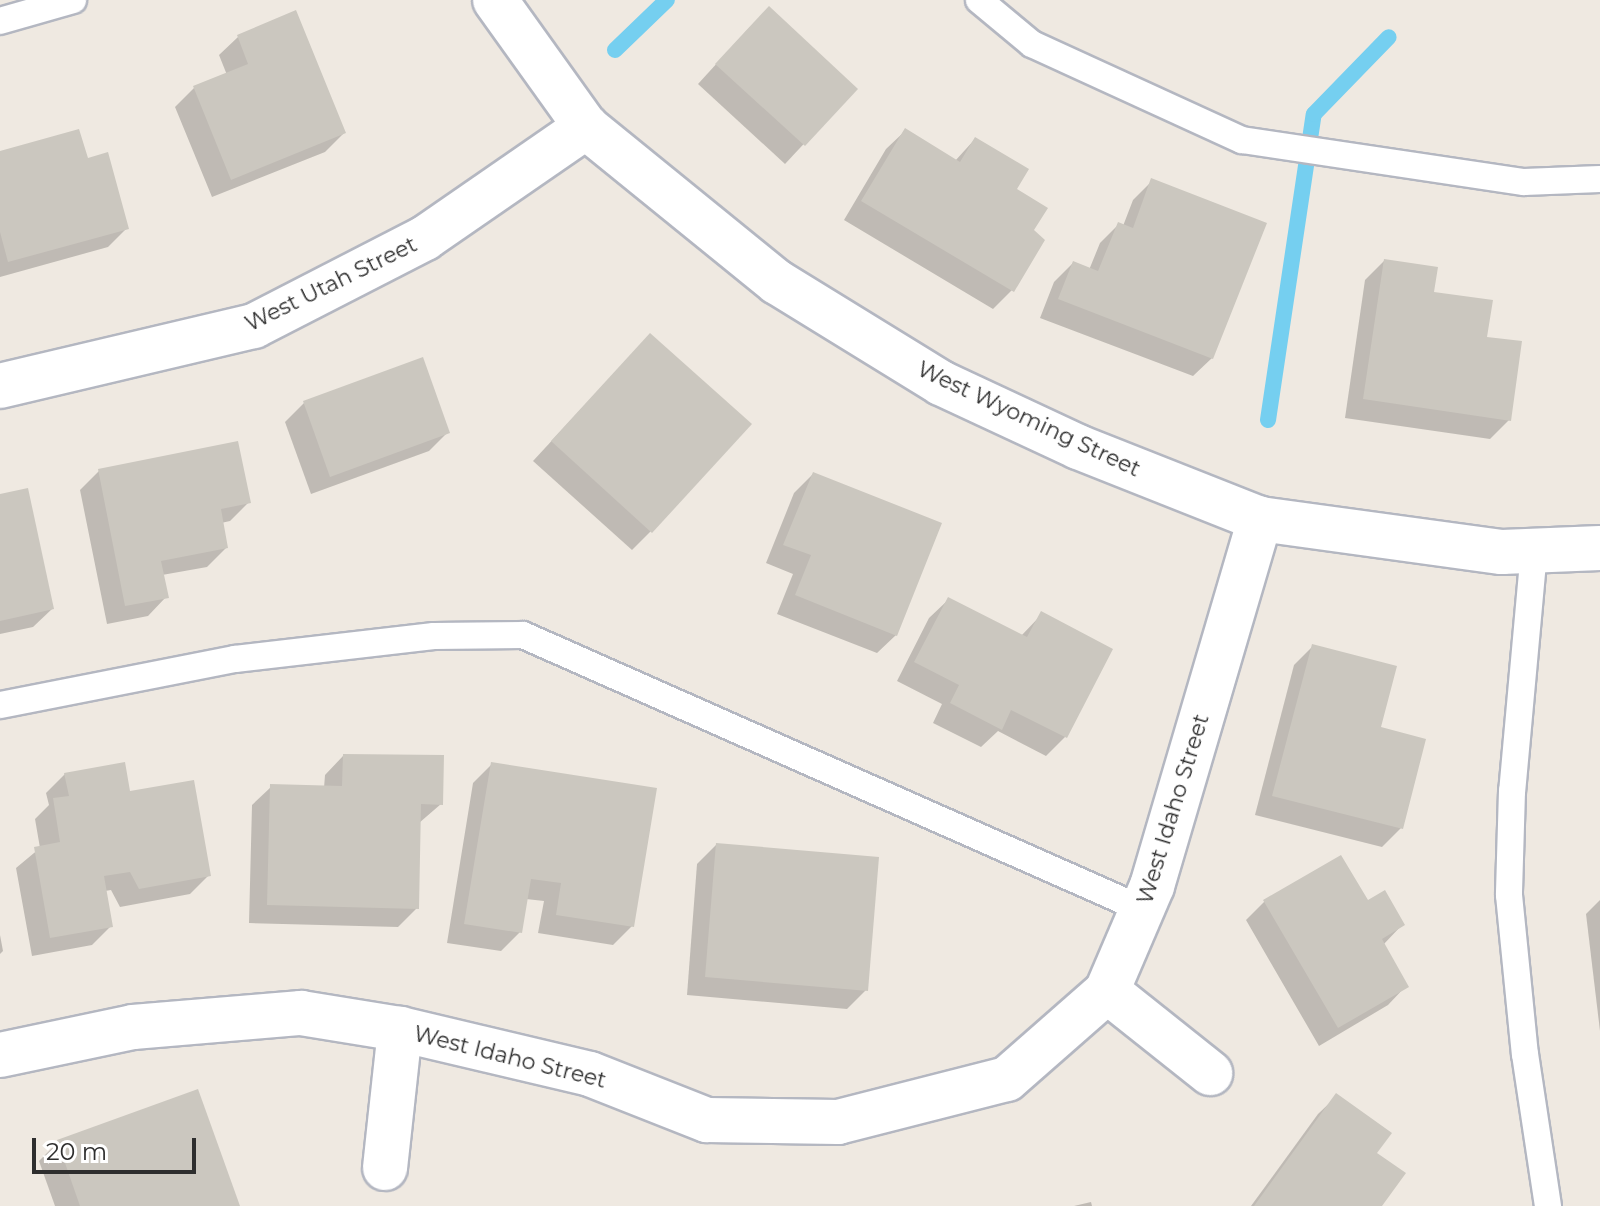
<!DOCTYPE html>
<html>
<head>
<meta charset="utf-8">
<style>
  body { margin:0 }
  #map { position:relative; width:1600px; height:1206px; overflow:hidden; background:#efe9e1; font-family:Montserrat,sans-serif }
  div>[style] { position:absolute }
  [style*='--x'] { left:calc(var(--x)*1px); top:calc(var(--y)*1px); width:calc(var(--w)*1px); rotate:calc(var(--a)*1deg) }
  .shadow>* { inset:0; background:#0003 }
  .stream>* { height:16px; margin:-8px; padding:0 8px; transform-origin:8px; border-radius:8px; background:#75cff0 }
  .building>* { inset:0; background:#cbc7bf }
  .roads { filter:drop-shadow(2px 0 #b4b7c1) drop-shadow(-2px 0 #b4b7c1) drop-shadow(0 2px #b4b7c1) drop-shadow(0 -2px #b4b7c1) }
  .service>* { height:26px; margin:-13px; padding:0 13px; transform-origin:13px; border-radius:13px; background:#fff }
  .minor>* { height:44px; margin:-22px; padding:0 22px; transform-origin:22px; border-radius:22px; background:#fff }
  span { translate:-50% -50%; white-space:nowrap; text-align:center; line-height:1.15; -webkit-text-stroke:6px #fff; paint-order:stroke }
  .street-label { font-size:22px; color:#2e2e2e }
  .scale { position:absolute; left:32px; top:1138px; width:164px; height:36px; box-sizing:border-box; border:4px solid #2e2e2e; border-top:0; padding-left:10px; font-size:24px; line-height:28px; white-space:nowrap; color:#2e2e2e; -webkit-text-stroke:6px #fff; paint-order:stroke }
</style>
</head>
<body>
<div id="map">
  <div class="shadow">
    <div style="clip-path:polygon(750px 27px,855px 89px,785px 164px,698px 84px)"></div>
    <div style="clip-path:polygon(238px 37px,344px 133px,325px 152px,212px 197px,175px 107px,194px 88px,227px 75px,219px 55px)"></div>
    <div style="clip-path:polygon(905px 131px,955px 161px,975px 139px,1014px 190px,1032px 230px,1012px 290px,993px 309px,844px 220px,886px 149px)"></div>
    <div style="clip-path:polygon(0 153px,86px 160px,127px 228px,108px 247px,0 277px)"></div>
    <div style="clip-path:polygon(1152px 181px,1212px 358px,1193px 376px,1040px 318px,1054px 282px,1073px 263px,1089px 270px,1100px 243px,1119px 224px,1123px 226px,1133px 200px)"></div>
    <div style="clip-path:polygon(1384px 261px,1432px 293px,1485px 339px,1509px 420px,1490px 439px,1345px 418px,1365px 280px)"></div>
    <div style="clip-path:polygon(632px 354px,651px 531px,632px 550px,533px 461px)"></div>
    <div style="clip-path:polygon(304px 403px,448px 432px,429px 451px,311px 494px,285px 422px)"></div>
    <div style="clip-path:polygon(99px 471px,249px 502px,230px 521px,221px 523px,226px 548px,207px 567px,162px 575px,166px 597px,148px 616px,107px 624px,80px 490px)"></div>
    <div style="clip-path:polygon(813px 474px,896px 635px,877px 653px,777px 614px,793px 574px,766px 563px,794px 493px)"></div>
    <div style="clip-path:polygon(0 496px,52px 609px,33px 627px,0 634px)"></div>
    <div style="clip-path:polygon(948px 600px,1021px 636px,1042px 614px,1111px 649px,1065px 737px,1046px 756px,998px 731px,981px 747px,933px 723px,942px 704px,897px 681px,929px 618px)"></div>
    <div style="clip-path:polygon(1313px 646px,1401px 828px,1382px 847px,1255px 815px,1294px 665px)"></div>
    <div style="clip-path:polygon(343px 756px,441px 804px,419px 823px,417px 908px,398px 927px,249px 923px,252px 805px,271px 787px,324px 788px,325px 775px)"></div>
    <div style="clip-path:polygon(492px 764px,632px 926px,613px 945px,538px 933px,544px 901px,526px 899px,520px 932px,501px 951px,447px 943px,473px 783px)"></div>
    <div style="clip-path:polygon(65px 774px,129px 794px,209px 875px,190px 894px,120px 907px,111px 890px,105px 891px,111px 926px,92px 945px,32px 956px,16px 868px,40px 848px,35px 819px,49px 805px,46px 793px)"></div>
    <div style="clip-path:polygon(716px 845px,866px 990px,847px 1009px,687px 995px,697px 864px)"></div>
    <div style="clip-path:polygon(1600px 900px,1600px 1031px,1586px 914px)"></div>
    <div style="clip-path:polygon(1264px 902px,1367px 903px,1402px 925px,1383px 945px,1406px 986px,1388px 1005px,1319px 1046px,1246px 920px)"></div>
    <div style="clip-path:polygon(0 935px,3px 951px,0 954px)"></div>
    <div style="clip-path:polygon(1337px 1096px,1374px 1153px,1379px 1206px,1251px 1206px,1318px 1114px)"></div>
    <div style="clip-path:polygon(58px 1142px,238px 1206px,55px 1206px,39px 1161px)"></div>
    <div style="clip-path:polygon(1091px 1202px,1092px 1206px,1074px 1206px)"></div>
  </div>
  <div class="stream">
    <div style="--x:615;--y:50;--w:72;--a:-43.9"></div>
    <div style="--x:1268;--y:420;--w:309;--a:-81.5"></div>
    <div style="--x:1314;--y:114;--w:107;--a:-45.8"></div>
  </div>
  <div class="building">
    <div style="clip-path:polygon(769px 6px,858px 89px,805px 146px,715px 64px)"></div>
    <div style="clip-path:polygon(296px 10px,346px 133px,231px 180px,193px 86px,248px 64px,237px 35px)"></div>
    <div style="clip-path:polygon(905px 128px,960px 162px,975px 137px,1029px 169px,1017px 189px,1048px 208px,1034px 230px,1045px 240px,1014px 292px,861px 201px)"></div>
    <div style="clip-path:polygon(79px 129px,88px 158px,108px 152px,129px 229px,8px 262px,0 232px,0 151px)"></div>
    <div style="clip-path:polygon(1151px 178px,1267px 223px,1213px 359px,1058px 299px,1073px 261px,1098px 271px,1118px 222px,1133px 228px)"></div>
    <div style="clip-path:polygon(1384px 259px,1438px 267px,1434px 292px,1493px 300px,1487px 337px,1522px 341px,1511px 421px,1363px 399px)"></div>
    <div style="clip-path:polygon(650px 333px,752px 424px,652px 533px,551px 441px)"></div>
    <div style="clip-path:polygon(423px 357px,450px 433px,330px 477px,303px 401px)"></div>
    <div style="clip-path:polygon(238px 441px,251px 503px,221px 509px,228px 548px,161px 561px,169px 598px,125px 606px,98px 469px)"></div>
    <div style="clip-path:polygon(813px 472px,942px 523px,897px 636px,795px 595px,811px 555px,783px 545px)"></div>
    <div style="clip-path:polygon(28px 488px,54px 609px,0 621px,0 494px)"></div>
    <div style="clip-path:polygon(948px 597px,1027px 637px,1041px 611px,1113px 649px,1067px 738px,1011px 710px,1002px 730px,950px 703px,959px 685px,914px 662px)"></div>
    <div style="clip-path:polygon(1312px 644px,1397px 666px,1381px 727px,1426px 739px,1403px 829px,1272px 796px)"></div>
    <div style="clip-path:polygon(343px 754px,444px 755px,443px 805px,421px 804px,419px 909px,267px 905px,270px 784px,342px 786px)"></div>
    <div style="clip-path:polygon(125px 762px,130px 791px,194px 780px,211px 876px,139px 889px,130px 872px,104px 876px,113px 927px,50px 938px,34px 847px,60px 842px,53px 798px,69px 796px,64px 773px)"></div>
    <div style="clip-path:polygon(491px 762px,657px 788px,634px 927px,556px 915px,561px 883px,531px 879px,522px 933px,464px 924px)"></div>
    <div style="clip-path:polygon(716px 843px,879px 857px,868px 991px,705px 977px)"></div>
    <div style="clip-path:polygon(1341px 855px,1368px 900px,1385px 890px,1405px 925px,1382px 939px,1409px 987px,1338px 1028px,1263px 900px)"></div>
    <div style="clip-path:polygon(198px 1089px,240px 1206px,80px 1206px,57px 1140px)"></div>
    <div style="clip-path:polygon(1336px 1093px,1392px 1133px,1377px 1153px,1406px 1173px,1382px 1206px,1254px 1206px)"></div>
  </div>
  <div class="roads">
    <div class="service">
      <div style="--x:979;--y:0;--w:69;--a:39.7"></div>
      <div style="--x:1032;--y:44;--w:231;--a:24.6"></div>
      <div style="--x:1242;--y:140;--w:285;--a:8.5"></div>
      <div style="--x:1524;--y:182;--w:76;--a:-2.3"></div>
      <div style="--x:0;--y:21;--w:76;--a:-16"></div>
      <div style="--x:1534;--y:551;--w:241;--a:95.2"></div>
      <div style="--x:1512;--y:791;--w:104;--a:91.7"></div>
      <div style="--x:1509;--y:895;--w:160;--a:84.3"></div>
      <div style="--x:1525;--y:1054;--w:154;--a:81.4"></div>
      <div style="--x:0;--y:705;--w:239;--a:-11.1"></div>
      <div style="--x:235;--y:659;--w:200;--a:-6.6"></div>
      <div style="--x:434;--y:636;--w:89;--a:-0.6"></div>
      <div style="--x:523;--y:635;--w:677;--a:23.88"></div>
    </div>
    <div class="minor">
      <div style="--x:495;--y:0;--w:156;--a:54.4"></div>
      <div style="--x:586;--y:127;--w:246;--a:39.1"></div>
      <div style="--x:777;--y:282;--w:193;--a:31.6"></div>
      <div style="--x:941;--y:383;--w:151;--a:25"></div>
      <div style="--x:1078;--y:447;--w:196;--a:21.6"></div>
      <div style="--x:1260;--y:519;--w:244;--a:7.8"></div>
      <div style="--x:1502;--y:552;--w:98;--a:-2.3"></div>
      <div style="--x:0;--y:386;--w:261;--a:-13.3"></div>
      <div style="--x:254;--y:326;--w:192;--a:-27.2"></div>
      <div style="--x:425;--y:238;--w:196;--a:-34.6"></div>
      <div style="--x:1107;--y:991;--w:132;--a:38.5"></div>
      <div style="--x:0;--y:1055;--w:136;--a:-11.9"></div>
      <div style="--x:133;--y:1027;--w:169;--a:-4.8"></div>
      <div style="--x:301;--y:1013;--w:100;--a:9.2"></div>
      <div style="--x:400;--y:1029;--w:195;--a:13.3"></div>
      <div style="--x:590;--y:1074;--w:126;--a:21.5"></div>
      <div style="--x:707;--y:1120;--w:131;--a:0.9"></div>
      <div style="--x:838;--y:1122;--w:174;--a:-14.3"></div>
      <div style="--x:1007;--y:1079;--w:133;--a:-41.3"></div>
      <div style="--x:1107;--y:991;--w:114;--a:-66.8"></div>
      <div style="--x:1152;--y:886;--w:383;--a:-73.6"></div>
      <div style="--x:385;--y:1168;--w:140;--a:-83.8"></div>
    </div>
  </div>
  <div class="street-label">
    <span style="left:331px;top:284px;rotate:-26deg">West Utah Street</span>
    <span style="left:1029px;top:419px;rotate:25deg">West Wyoming Street</span>
    <span style="left:1173px;top:809px;rotate:-73deg">West Idaho Street</span>
    <span style="left:510px;top:1057px;rotate:14deg">West Idaho Street</span>
  </div>
  <div class="scale">20 m</div>
</div>
</body>
</html>
